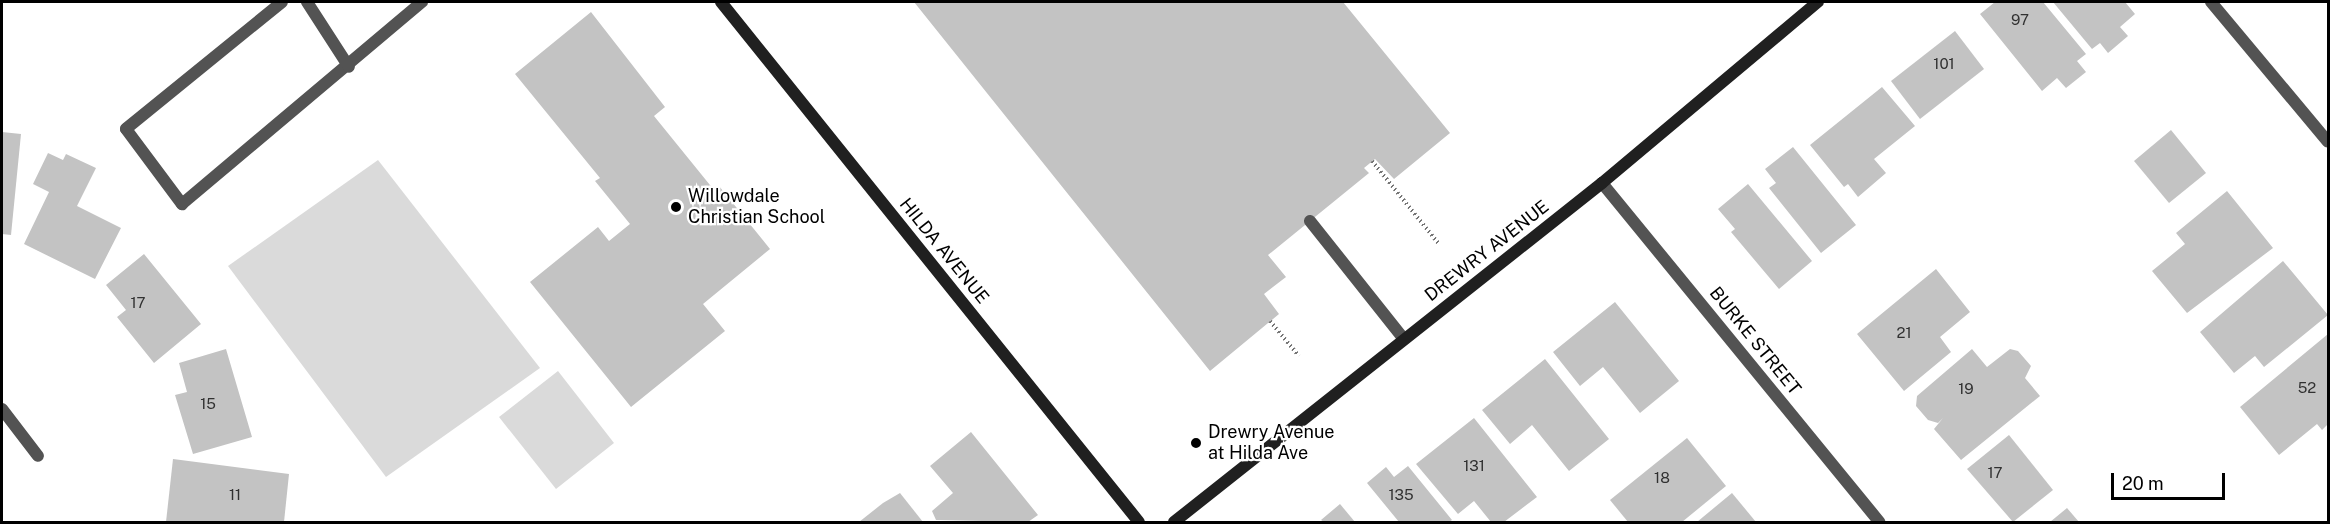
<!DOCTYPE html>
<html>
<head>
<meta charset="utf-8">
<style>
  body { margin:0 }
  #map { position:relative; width:2330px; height:524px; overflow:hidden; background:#fff; font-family:"Public Sans",sans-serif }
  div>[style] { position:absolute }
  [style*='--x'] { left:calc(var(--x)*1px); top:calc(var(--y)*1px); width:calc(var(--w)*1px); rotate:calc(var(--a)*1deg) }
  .green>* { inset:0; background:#dadada }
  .building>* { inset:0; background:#c3c3c3 }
  .path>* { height:4px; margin-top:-2px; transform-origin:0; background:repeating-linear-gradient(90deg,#757575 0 1.5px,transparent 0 4.5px) }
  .lane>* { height:12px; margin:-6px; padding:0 6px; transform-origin:6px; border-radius:6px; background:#535353 }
  .street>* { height:12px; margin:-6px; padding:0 6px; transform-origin:6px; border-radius:6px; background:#535353 }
  .secondary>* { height:12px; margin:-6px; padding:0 6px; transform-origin:6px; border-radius:6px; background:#202020 }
  .dots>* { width:16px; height:16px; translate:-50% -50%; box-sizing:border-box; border:3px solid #fff; border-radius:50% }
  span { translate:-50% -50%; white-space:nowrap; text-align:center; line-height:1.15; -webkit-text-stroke:4.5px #fff; paint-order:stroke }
  .number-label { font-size:15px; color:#313131 }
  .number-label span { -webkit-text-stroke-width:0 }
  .poi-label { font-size:18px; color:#000 }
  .left { translate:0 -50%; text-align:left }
  .street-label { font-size:18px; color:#000 }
  .frame { position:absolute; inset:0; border:3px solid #000; pointer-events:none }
  .scale { position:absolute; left:2111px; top:473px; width:114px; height:27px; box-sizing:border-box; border:3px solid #000; border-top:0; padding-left:8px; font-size:18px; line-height:21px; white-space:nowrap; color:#000; -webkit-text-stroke:4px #fff; paint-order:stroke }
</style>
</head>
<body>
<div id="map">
  <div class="green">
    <div style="clip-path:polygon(378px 160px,540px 368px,386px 477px,228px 266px)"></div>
    <div style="clip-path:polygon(558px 371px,614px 443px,556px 489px,499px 417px)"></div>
  </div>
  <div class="building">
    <div style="clip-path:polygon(914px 2px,1343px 2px,1450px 133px,1394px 179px,1375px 159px,1364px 168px,1369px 173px,1268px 255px,1286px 277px,1264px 294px,1279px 314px,1210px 371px)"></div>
    <div style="clip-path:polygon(1995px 2px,2043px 2px,2086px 54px,2077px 61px,2086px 72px,2066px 88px,2057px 78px,2042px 91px,1980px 14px)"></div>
    <div style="clip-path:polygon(2053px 2px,2125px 2px,2135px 14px,2120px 27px,2128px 36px,2108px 53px,2100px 43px,2092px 49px)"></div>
    <div style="clip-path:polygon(591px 12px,665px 107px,654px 116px,714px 190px,719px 186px,770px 249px,703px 304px,725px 331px,631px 407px,530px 282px,598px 227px,609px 241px,630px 224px,595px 181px,600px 178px,515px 74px)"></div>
    <div style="clip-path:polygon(1955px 31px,1984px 69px,1920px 119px,1891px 81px)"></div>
    <div style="clip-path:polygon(1882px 87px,1915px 126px,1874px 159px,1886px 173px,1858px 197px,1848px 184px,1844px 187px,1810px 145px)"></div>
    <div style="clip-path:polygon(2171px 130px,2206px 173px,2169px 203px,2134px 161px)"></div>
    <div style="clip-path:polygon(2px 132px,21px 134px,11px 235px,2px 234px)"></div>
    <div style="clip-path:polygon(1793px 147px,1856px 225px,1821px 253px,1769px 188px,1776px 183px,1765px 169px)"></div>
    <div style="clip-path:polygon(48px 153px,63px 160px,66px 154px,96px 168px,77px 206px,121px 228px,95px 279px,24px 244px,49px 192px,33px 184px)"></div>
    <div style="clip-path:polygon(1748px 184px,1812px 261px,1779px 289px,1731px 232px,1735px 229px,1718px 209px)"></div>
    <div style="clip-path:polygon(2227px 191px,2273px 248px,2187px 313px,2152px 271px,2185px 244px,2176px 233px)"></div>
    <div style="clip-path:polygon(144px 254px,201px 324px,154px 363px,117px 317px,126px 310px,106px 285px)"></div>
    <div style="clip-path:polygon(2283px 261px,2328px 315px,2264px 367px,2255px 356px,2234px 373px,2200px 332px)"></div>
    <div style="clip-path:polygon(1936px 269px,1970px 312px,1940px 337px,1951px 352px,1904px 391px,1857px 334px)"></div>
    <div style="clip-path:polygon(1615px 302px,1679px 381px,1640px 413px,1603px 367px,1580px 386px,1553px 352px)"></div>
    <div style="clip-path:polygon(2328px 334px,2328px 424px,2322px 430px,2317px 424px,2279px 455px,2240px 407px)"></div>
    <div style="clip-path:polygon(226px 349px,252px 437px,193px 454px,175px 395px,187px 392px,179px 363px)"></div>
    <div style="clip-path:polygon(1972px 349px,1987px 367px,2010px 349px,2018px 351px,2031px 366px,2025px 378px,2040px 396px,1961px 460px,1934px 429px,1943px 418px,1938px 423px,1928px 420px,1916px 406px,1917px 396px)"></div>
    <div style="clip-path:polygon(1545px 359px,1609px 439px,1569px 471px,1532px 425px,1510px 444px,1482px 410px)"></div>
    <div style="clip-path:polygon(1474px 418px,1537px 497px,1504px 522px,1491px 522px,1474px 501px,1458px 514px,1416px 464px)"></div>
    <div style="clip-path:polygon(971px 432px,1038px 515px,1028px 522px,936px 520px,932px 511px,953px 493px,930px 466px)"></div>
    <div style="clip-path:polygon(2009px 435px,2053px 490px,2013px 522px,1967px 469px)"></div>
    <div style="clip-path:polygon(1687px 438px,1726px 486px,1682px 522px,1628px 522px,1610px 500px)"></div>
    <div style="clip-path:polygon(173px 459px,289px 474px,284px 522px,166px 522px)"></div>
    <div style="clip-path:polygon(1408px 466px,1452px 520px,1449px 522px,1399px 522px,1367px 483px,1386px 467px,1394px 477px)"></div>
    <div style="clip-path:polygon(900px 493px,923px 522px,859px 522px,883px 503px)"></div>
    <div style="clip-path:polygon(1732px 493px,1756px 522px,1697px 522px)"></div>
    <div style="clip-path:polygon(1340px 504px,1355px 522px,1324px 522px,1321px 520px)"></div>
    <div style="clip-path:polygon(2067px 508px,2079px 522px,2050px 522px)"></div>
  </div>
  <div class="path">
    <div style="--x:1372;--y:161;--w:107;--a:51.1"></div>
    <div style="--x:1270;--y:321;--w:45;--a:50.4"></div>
  </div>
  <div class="lane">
    <div style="--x:282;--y:2;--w:201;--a:140.9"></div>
    <div style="--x:126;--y:129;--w:94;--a:53.3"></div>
    <div style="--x:182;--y:204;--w:314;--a:-40.1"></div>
    <div style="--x:307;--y:2;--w:77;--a:57.1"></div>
    <div style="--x:1310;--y:221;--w:151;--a:51.5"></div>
  </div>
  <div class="street">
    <div style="--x:2211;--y:2;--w:182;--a:50.1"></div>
    <div style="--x:1602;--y:183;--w:438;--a:50.7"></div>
    <div style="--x:2;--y:409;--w:59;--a:52.5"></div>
  </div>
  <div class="secondary">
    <div style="--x:721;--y:2;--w:667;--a:51.21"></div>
    <div style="--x:1174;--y:522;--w:546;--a:-38.38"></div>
    <div style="--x:1602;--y:183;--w:282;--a:-40"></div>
  </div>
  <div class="dots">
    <div style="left:676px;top:207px;background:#000"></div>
    <div style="left:1196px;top:443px;background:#000"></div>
  </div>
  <div class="number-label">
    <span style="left:2020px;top:20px">97</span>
    <span style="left:1944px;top:64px">101</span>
    <span style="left:138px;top:303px">17</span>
    <span style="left:1904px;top:333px">21</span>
    <span style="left:2307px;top:388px">52</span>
    <span style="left:1966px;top:389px">19</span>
    <span style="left:208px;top:404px">15</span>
    <span style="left:1474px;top:466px">131</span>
    <span style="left:1995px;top:473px">17</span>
    <span style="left:1662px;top:478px">18</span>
    <span style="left:235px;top:495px">11</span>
    <span style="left:1401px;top:495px">135</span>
  </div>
  <div class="poi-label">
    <span class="left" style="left:688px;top:207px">Willowdale<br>Christian School</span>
    <span class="left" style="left:1208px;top:443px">Drewry Avenue<br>at Hilda Ave</span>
  </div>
  <div class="street-label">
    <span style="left:944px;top:251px;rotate:51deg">HILDA AVENUE</span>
    <span style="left:1487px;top:251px;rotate:-38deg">DREWRY AVENUE</span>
    <span style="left:1755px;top:341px;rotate:51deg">BURKE STREET</span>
  </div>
  <div class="frame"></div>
  <div class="scale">20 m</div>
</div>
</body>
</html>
